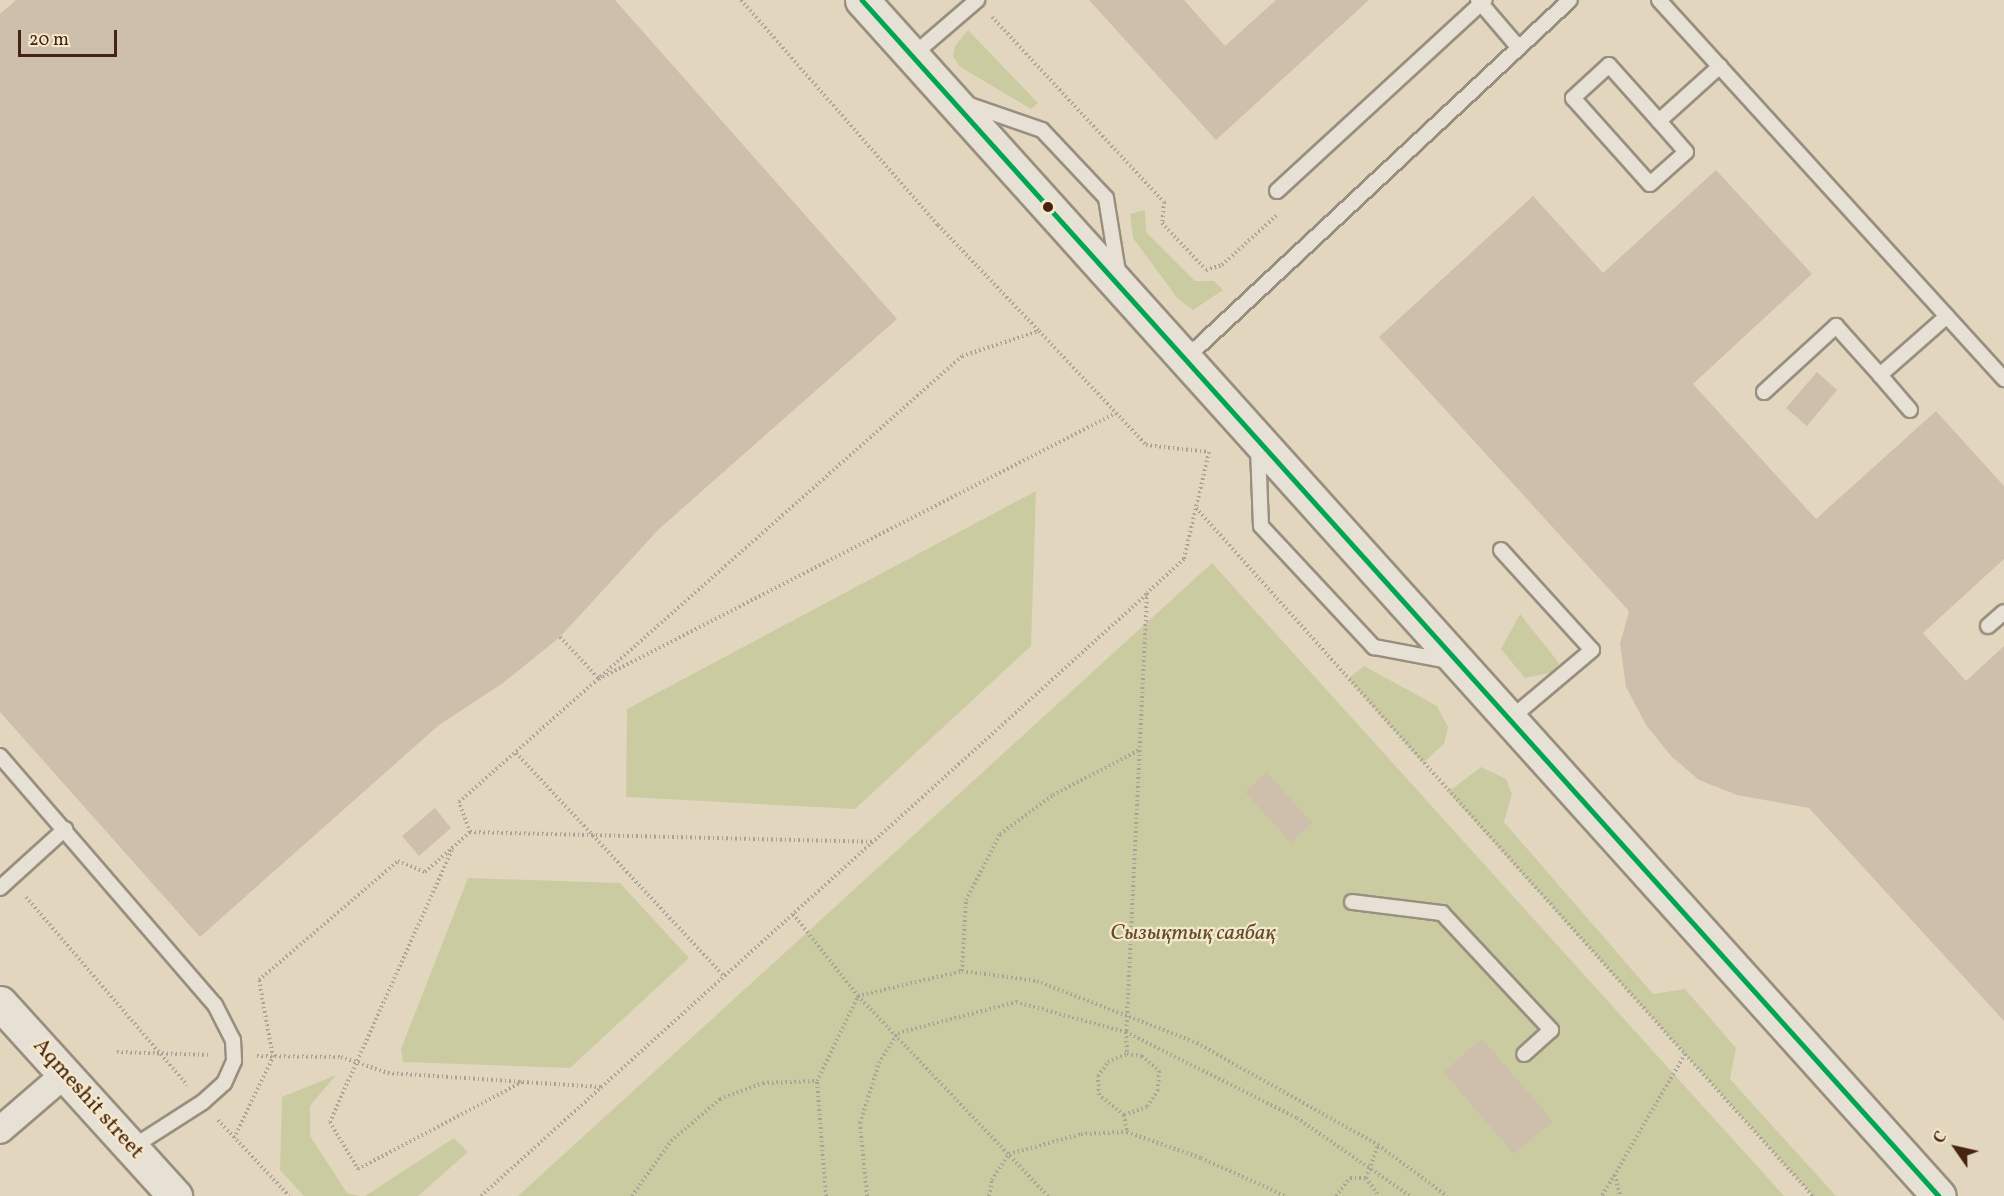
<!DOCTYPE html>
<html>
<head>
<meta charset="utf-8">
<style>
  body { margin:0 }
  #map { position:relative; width:2004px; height:1196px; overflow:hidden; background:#e2d7be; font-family:Vollkorn,serif }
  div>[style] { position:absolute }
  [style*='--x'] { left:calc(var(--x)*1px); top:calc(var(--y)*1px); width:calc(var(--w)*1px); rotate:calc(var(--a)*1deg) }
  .green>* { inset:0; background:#cbcba2 }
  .building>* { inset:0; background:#cdbfac }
  .path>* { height:4px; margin-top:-2px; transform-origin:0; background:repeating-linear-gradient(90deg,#aba297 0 1.5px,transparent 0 4.5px) }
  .roads { filter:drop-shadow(2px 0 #998f7f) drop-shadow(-2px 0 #998f7f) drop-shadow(0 2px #998f7f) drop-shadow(0 -2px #998f7f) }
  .service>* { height:14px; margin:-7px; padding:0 7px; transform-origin:7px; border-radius:7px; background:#e7e1d5 }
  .minor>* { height:26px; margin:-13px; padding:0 13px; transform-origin:13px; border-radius:13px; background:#e7e1d5 }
  .secondary>* { height:33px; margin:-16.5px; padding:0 16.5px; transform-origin:16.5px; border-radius:16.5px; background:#e7e1d5 }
  .bus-1>* { height:4.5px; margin:-2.25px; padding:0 2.25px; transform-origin:2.25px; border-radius:2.25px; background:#00a651 }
  .dots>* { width:16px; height:16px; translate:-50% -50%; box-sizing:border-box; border:3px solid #f6e9cb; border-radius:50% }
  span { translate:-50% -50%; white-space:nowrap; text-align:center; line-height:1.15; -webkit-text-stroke:4.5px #f6e9cb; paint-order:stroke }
  .park-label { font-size:22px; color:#624c30; font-style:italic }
  .street-label { font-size:22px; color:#462411 }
  .north { position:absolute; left:1926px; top:1118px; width:60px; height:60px; -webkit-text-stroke:4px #f6e9cb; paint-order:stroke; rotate:304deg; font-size:16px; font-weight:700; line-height:24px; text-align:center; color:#462411 }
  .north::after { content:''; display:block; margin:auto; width:21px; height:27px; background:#462411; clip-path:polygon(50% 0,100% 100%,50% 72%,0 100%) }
  .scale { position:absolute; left:18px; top:30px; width:99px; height:27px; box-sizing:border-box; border:3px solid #462411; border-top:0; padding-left:8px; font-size:18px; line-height:21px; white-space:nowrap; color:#462411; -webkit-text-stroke:4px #f6e9cb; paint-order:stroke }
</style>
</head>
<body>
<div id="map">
  <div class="green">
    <div style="clip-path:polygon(968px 30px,1038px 103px,1031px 109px,959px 66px,953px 56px,955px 46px)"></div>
    <div style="clip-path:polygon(1145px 210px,1146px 232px,1195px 281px,1214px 281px,1223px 290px,1193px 310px,1178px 299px,1133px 238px,1130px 214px)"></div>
    <div style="clip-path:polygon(1036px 491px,1031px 646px,855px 809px,626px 797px,627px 709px)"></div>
    <div style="clip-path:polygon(1212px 563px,1784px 1196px,518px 1196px)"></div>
    <div style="clip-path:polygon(1520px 614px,1559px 663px,1554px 672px,1525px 678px,1501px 649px)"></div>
    <div style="clip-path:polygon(1364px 666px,1437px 706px,1448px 727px,1444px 744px,1423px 763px,1348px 679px)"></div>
    <div style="clip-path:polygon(1481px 767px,1506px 779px,1512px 794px,1504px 822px,1653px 994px,1685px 989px,1736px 1048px,1730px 1079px,1836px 1196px,1813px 1196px,1448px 792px)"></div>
    <div style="clip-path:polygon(468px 878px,620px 883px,689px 958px,570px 1068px,403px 1062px,401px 1049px)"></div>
    <div style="clip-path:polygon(336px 1075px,310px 1106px,310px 1136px,347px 1193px,360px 1196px,304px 1196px,280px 1170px,282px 1097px)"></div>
    <div style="clip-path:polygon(454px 1138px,468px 1152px,418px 1196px,365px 1196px)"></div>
  </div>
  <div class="building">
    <div style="clip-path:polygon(16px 0,615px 0,897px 319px,659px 529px,560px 637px,503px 683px,439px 725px,200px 937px,0 712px,0 14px)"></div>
    <div style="clip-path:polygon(1089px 0,1184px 0,1225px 46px,1276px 0,1369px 0,1216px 140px)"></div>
    <div style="clip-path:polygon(1716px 170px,1812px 274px,1693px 384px,1816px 519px,1936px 411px,2004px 486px,2004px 559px,1923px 633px,1966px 681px,2004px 646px,2004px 1021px,1809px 808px,1737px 795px,1699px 780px,1672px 757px,1646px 725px,1626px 687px,1620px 644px,1629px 611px,1379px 337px,1533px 196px,1603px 273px)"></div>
    <div style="clip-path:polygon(1817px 372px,1837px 390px,1807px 426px,1786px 408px)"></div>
    <div style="clip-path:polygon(1267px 772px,1312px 823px,1291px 843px,1245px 792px)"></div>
    <div style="clip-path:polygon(435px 808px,451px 828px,419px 856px,402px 836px)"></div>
    <div style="clip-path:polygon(1482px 1039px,1553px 1121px,1514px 1154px,1443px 1072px)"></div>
  </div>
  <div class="path">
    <div style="--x:741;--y:0;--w:299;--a:48.8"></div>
    <div style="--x:938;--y:225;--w:146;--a:46.4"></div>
    <div style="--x:992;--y:17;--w:253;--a:47.1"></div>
    <div style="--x:1164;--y:202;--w:21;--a:95"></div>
    <div style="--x:1162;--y:223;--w:64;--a:46.9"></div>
    <div style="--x:1206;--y:270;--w:17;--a:-17"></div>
    <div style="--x:1222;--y:265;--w:76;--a:-42.3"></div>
    <div style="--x:1196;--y:508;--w:733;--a:48.15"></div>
    <div style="--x:1685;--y:1054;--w:164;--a:120.3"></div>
    <div style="--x:560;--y:637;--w:57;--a:47.1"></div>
    <div style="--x:599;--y:679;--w:581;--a:-27.23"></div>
    <div style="--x:516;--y:753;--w:305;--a:47"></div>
    <div style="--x:470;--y:832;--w:403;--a:1.4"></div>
    <div style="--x:452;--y:850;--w:298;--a:114.2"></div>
    <div style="--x:330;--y:1122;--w:55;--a:59.2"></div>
    <div style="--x:358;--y:1169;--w:186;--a:-27.9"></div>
    <div style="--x:26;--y:897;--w:248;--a:49.4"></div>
    <div style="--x:793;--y:914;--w:105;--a:51.6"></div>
    <div style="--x:858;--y:996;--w:276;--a:46.5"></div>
    <div style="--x:962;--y:971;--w:71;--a:-86.8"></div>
    <div style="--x:966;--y:900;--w:74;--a:-62.7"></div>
    <div style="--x:1000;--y:834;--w:66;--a:-36.3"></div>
    <div style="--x:1053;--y:795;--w:97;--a:-27.6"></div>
    <div style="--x:117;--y:1052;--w:94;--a:1.8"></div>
    <div style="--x:1685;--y:1054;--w:191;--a:48"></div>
    <div style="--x:257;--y:1056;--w:84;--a:0.7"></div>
    <div style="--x:341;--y:1057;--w:50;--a:18.8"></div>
    <div style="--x:388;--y:1073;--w:213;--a:3.8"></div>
    <div style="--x:1124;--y:1115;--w:32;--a:-141"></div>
    <div style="--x:1099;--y:1095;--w:19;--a:-93"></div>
    <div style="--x:1098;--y:1076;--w:17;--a:-54"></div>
    <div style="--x:1108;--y:1062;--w:21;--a:-23"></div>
    <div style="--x:218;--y:1120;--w:104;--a:46.9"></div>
    <div style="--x:234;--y:1138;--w:90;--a:-64.3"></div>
    <div style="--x:273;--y:1057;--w:78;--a:-100.3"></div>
    <div style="--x:259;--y:980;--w:183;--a:-40.6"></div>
    <div style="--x:398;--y:861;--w:29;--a:22"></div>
    <div style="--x:425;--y:872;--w:60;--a:-41.6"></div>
    <div style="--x:470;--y:832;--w:32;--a:-110"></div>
    <div style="--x:459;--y:802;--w:672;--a:-41.56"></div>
    <div style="--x:962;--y:356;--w:81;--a:-18"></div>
    <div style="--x:1039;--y:331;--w:156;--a:46.8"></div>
    <div style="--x:1146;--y:445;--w:63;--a:6.3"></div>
    <div style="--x:1209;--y:452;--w:110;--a:103.2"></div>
    <div style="--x:1184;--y:559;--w:50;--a:137.4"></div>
    <div style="--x:1147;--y:593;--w:440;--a:92.7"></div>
    <div style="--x:1126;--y:1032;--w:22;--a:87"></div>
    <div style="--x:1127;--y:1054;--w:15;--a:8"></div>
    <div style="--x:1142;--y:1056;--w:23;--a:41"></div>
    <div style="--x:1159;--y:1071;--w:19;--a:93"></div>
    <div style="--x:1158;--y:1090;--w:20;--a:123"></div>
    <div style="--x:1147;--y:1107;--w:24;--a:161"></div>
    <div style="--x:1124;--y:1115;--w:17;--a:80"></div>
    <div style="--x:1615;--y:1175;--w:22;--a:77"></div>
    <div style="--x:1366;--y:1178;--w:22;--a:54"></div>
    <div style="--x:481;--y:1196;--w:898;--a:-42.11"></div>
    <div style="--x:632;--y:1196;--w:67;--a:-54.7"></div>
    <div style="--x:671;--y:1141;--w:65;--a:-40.6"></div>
    <div style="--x:720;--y:1099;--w:46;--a:-20.4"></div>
    <div style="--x:763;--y:1083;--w:54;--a:-2.1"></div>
    <div style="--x:826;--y:1196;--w:115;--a:-94.5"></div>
    <div style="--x:817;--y:1081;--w:94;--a:-64.2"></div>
    <div style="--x:858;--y:996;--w:107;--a:-13.5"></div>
    <div style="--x:962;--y:971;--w:76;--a:7.6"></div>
    <div style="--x:1037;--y:981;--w:172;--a:21.2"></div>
    <div style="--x:1197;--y:1043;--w:208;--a:29.4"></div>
    <div style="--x:1378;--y:1145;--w:86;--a:36.5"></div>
    <div style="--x:867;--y:1196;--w:73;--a:-95.5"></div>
    <div style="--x:860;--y:1123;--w:63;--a:-72.4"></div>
    <div style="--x:879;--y:1063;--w:36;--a:-58"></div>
    <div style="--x:898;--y:1033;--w:122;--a:-14.7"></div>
    <div style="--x:1016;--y:1002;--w:114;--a:15.3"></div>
    <div style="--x:1126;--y:1032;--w:191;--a:26.7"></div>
    <div style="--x:1297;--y:1118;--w:137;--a:34.6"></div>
    <div style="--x:989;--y:1196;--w:16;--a:-79"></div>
    <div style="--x:992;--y:1180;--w:31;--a:-57"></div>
    <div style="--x:1009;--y:1154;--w:75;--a:-15.5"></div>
    <div style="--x:1081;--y:1134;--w:46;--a:-2.5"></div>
    <div style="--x:1127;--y:1132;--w:78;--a:19.4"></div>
    <div style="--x:1201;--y:1158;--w:92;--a:24.3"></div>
    <div style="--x:1336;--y:1196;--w:23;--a:-52"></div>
    <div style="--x:1350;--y:1178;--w:16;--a:0"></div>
    <div style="--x:1366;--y:1178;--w:35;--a:-70"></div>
  </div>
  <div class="roads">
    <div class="service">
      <div style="--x:1478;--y:0;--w:63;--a:49.5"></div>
      <div style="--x:1659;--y:0;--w:513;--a:47.69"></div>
      <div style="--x:912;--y:56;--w:86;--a:-40.7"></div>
      <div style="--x:967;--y:104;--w:79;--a:19.1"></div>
      <div style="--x:1042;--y:130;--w:93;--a:46.7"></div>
      <div style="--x:1106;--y:198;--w:75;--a:80.8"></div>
      <div style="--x:1659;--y:121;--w:75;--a:-131.8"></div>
      <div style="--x:1609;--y:65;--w:49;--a:137.5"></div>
      <div style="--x:1573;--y:98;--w:115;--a:48.2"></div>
      <div style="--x:1650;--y:184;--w:48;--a:-41.6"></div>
      <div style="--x:1686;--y:152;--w:41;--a:-131.1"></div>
      <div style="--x:1659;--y:121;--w:82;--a:-42"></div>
      <div style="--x:1277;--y:191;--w:282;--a:-42.6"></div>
      <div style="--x:1185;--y:359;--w:526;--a:-43"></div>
      <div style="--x:1764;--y:392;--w:98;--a:-42.5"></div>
      <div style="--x:1836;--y:326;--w:66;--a:48.1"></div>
      <div style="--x:1910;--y:410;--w:46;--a:-130.6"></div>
      <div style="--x:1880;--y:375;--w:89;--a:-41.4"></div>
      <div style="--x:1258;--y:448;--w:78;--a:87.8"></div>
      <div style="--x:1261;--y:526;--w:166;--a:47"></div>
      <div style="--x:1374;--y:647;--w:75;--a:10.7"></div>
      <div style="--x:1501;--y:550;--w:135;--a:47.7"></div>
      <div style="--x:1592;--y:650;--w:107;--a:139.9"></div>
      <div style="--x:1988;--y:626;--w:21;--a:-41"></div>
      <div style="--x:0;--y:756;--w:329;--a:49.2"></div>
      <div style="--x:215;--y:1005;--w:39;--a:63"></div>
      <div style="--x:233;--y:1040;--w:21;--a:87"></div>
      <div style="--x:234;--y:1061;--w:24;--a:114"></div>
      <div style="--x:224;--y:1083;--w:28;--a:138"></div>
      <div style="--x:203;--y:1102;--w:85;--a:147.4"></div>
      <div style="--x:0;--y:888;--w:88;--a:-42.2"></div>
      <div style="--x:1352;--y:902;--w:91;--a:7"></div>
      <div style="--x:1442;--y:913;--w:160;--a:47"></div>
      <div style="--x:1551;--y:1030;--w:36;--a:138"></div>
    </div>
    <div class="minor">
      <div style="--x:0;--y:1130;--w:86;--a:-40.7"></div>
    </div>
    <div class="secondary">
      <div style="--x:862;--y:0;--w:1609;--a:48"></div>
      <div style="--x:0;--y:1003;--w:261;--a:47.8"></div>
    </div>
  </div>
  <div class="bus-1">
    <div style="--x:862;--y:0;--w:1609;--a:48"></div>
  </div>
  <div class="dots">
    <div style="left:1048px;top:207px;background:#462411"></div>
  </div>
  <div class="park-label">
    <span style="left:1193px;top:934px">Сызықтық саябақ</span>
  </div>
  <div class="street-label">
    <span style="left:88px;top:1099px;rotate:48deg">Aqmeshit street</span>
  </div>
  <div class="north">С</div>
  <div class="scale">20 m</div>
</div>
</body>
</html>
